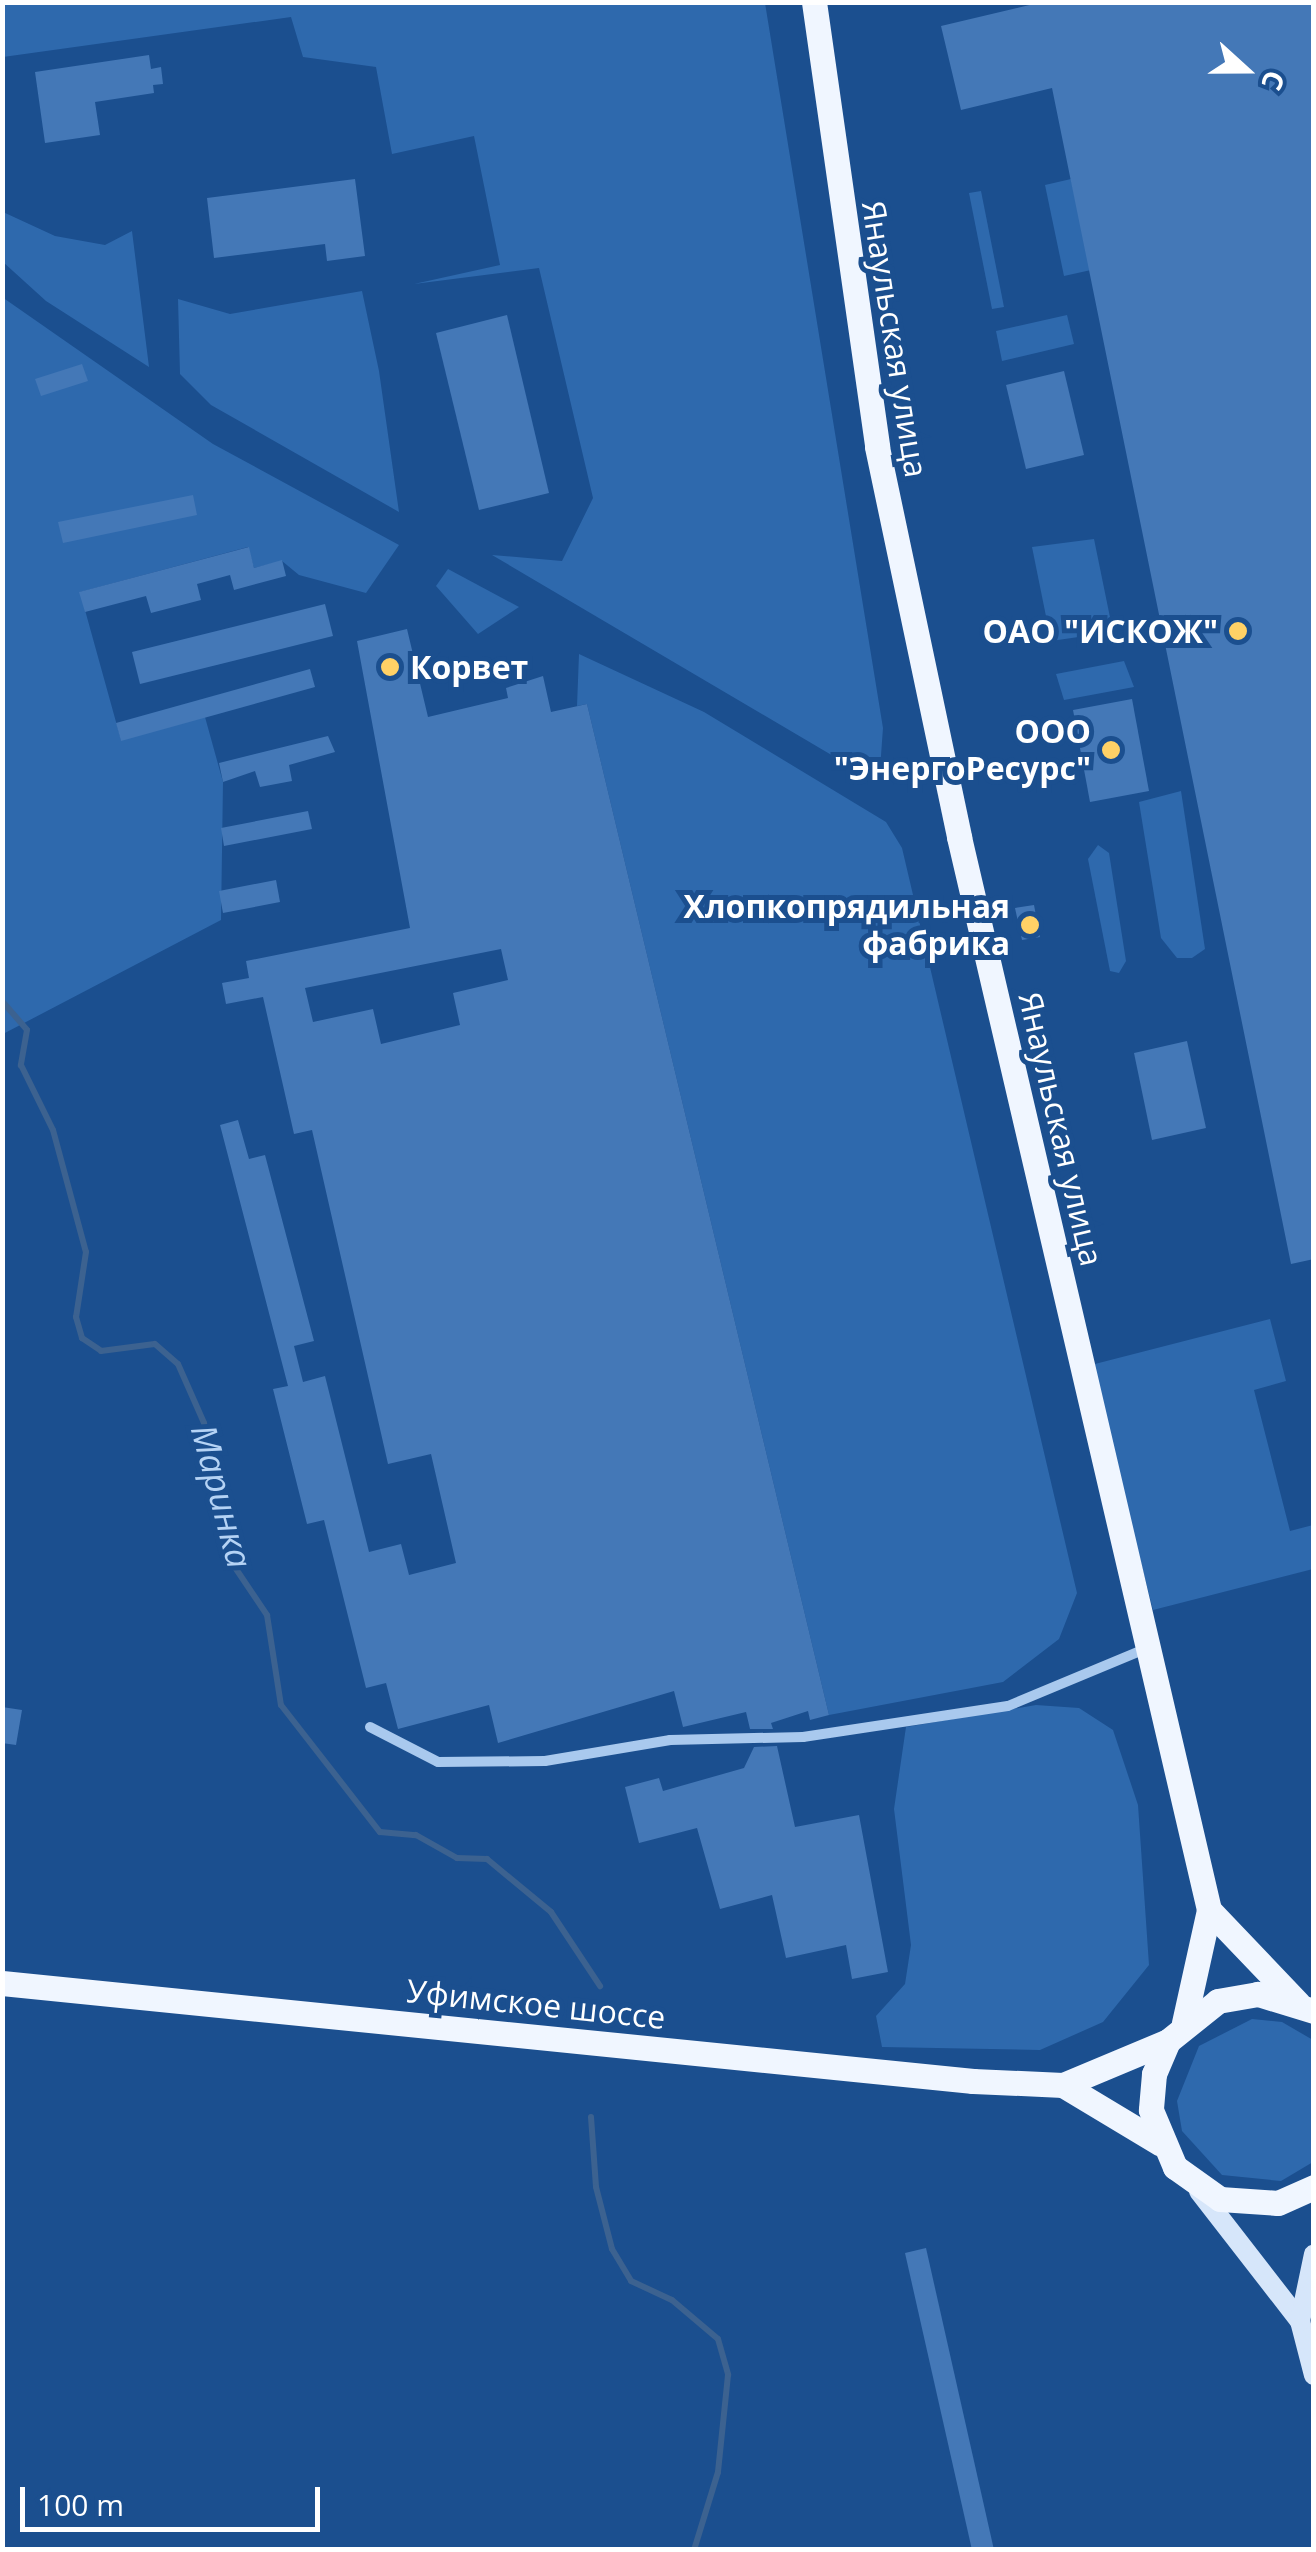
<!DOCTYPE html>
<html>
<head>
<meta charset="utf-8">
<style>
  body { margin:0 }
  #map { position:relative; width:1316px; height:2552px; overflow:hidden; background:#1b4f8f; font-family:"Open Sans",sans-serif }
  div>[style] { position:absolute }
  [style*='--x'] { left:calc(var(--x)*1px); top:calc(var(--y)*1px); width:calc(var(--w)*1px); rotate:calc(var(--a)*1deg) }
  .green>* { inset:0; background:#2e69ad }
  .stream>* { height:6px; margin:-3px; padding:0 3px; transform-origin:3px; border-radius:3px; background:#3c6290 }
  .building>* { inset:0; background:#4478b7 }
  .street>* { height:10px; margin:-5px; padding:0 5px; transform-origin:5px; border-radius:5px; background:#a9c9ee }
  .secondary>* { height:20px; margin:-10px; padding:0 10px; transform-origin:10px; border-radius:10px; background:#d6e6fa }
  .primary>* { height:25px; margin:-12.5px; padding:0 12.5px; transform-origin:12.5px; border-radius:12.5px; background:#f0f6ff }
  .dots>* { width:28px; height:28px; translate:-50% -50%; box-sizing:border-box; border:5px solid #1b4f8f; border-radius:50% }
  span { translate:-50% -50%; white-space:nowrap; text-align:center; line-height:1.15; -webkit-text-stroke:10px #1b4f8f; paint-order:stroke }
  .street-label { font-size:32px; color:#fff }
  .poi-label { font-size:32px; color:#fff; font-weight:700 }
  .right { translate:-100% -50%; text-align:right }
  .left { translate:0 -50%; text-align:left }
  .water-label { font-size:35px; color:#b5d3f5; font-style:italic }
  .frame { position:absolute; inset:0; border:5px solid #fff; pointer-events:none }
  .north { position:absolute; left:1196px; top:20px; width:100px; height:100px; -webkit-text-stroke:8px #1b4f8f; paint-order:stroke; rotate:111deg; font-size:28px; font-weight:700; line-height:40px; text-align:center; color:#fff }
  .north::after { content:''; display:block; margin:auto; width:35px; height:45px; background:#fff; clip-path:polygon(50% 0,100% 100%,50% 72%,0 100%) }
  .scale { position:absolute; left:20px; top:2487px; width:300px; height:45px; box-sizing:border-box; border:5px solid #fff; border-top:0; padding-left:12px; font-size:30px; line-height:35px; white-space:nowrap; color:#fff; -webkit-text-stroke:8px #1b4f8f; paint-order:stroke }
</style>
</head>
<body>
<div id="map">
  <div class="green">
    <div style="clip-path:polygon(2px 3px,765px 3px,883px 728px,879px 783px,492px 555px,562px 561px,593px 498px,539px 268px,414px 284px,500px 265px,474px 136px,392px 154px,376px 67px,303px 57px,291px 17px,3px 57px)"></div>
    <div style="clip-path:polygon(1071px 179px,1091px 270px,1064px 276px,1045px 185px)"></div>
    <div style="clip-path:polygon(981px 191px,1004px 307px,992px 309px,969px 193px)"></div>
    <div style="clip-path:polygon(3px 212px,55px 236px,105px 245px,132px 231px,149px 367px,46px 301px,3px 262px)"></div>
    <div style="clip-path:polygon(362px 291px,379px 371px,399px 512px,211px 405px,180px 374px,178px 299px,230px 314px)"></div>
    <div style="clip-path:polygon(2px 297px,213px 444px,399px 545px,366px 593px,299px 575px,282px 561px,254px 568px,248px 547px,80px 592px,121px 740px,205px 717px,223px 782px,221px 920px,3px 1034px)"></div>
    <div style="clip-path:polygon(1067px 315px,1074px 344px,1002px 361px,996px 331px)"></div>
    <div style="clip-path:polygon(1094px 539px,1113px 632px,1051px 641px,1032px 547px)"></div>
    <div style="clip-path:polygon(448px 569px,519px 607px,478px 634px,436px 586px)"></div>
    <div style="clip-path:polygon(579px 654px,704px 712px,886px 822px,902px 848px,1077px 1593px,1059px 1639px,1003px 1682px,829px 1715px,587px 704px,577px 706px)"></div>
    <div style="clip-path:polygon(1124px 661px,1134px 687px,1064px 700px,1056px 674px)"></div>
    <div style="clip-path:polygon(1181px 791px,1205px 949px,1192px 958px,1177px 958px,1161px 938px,1139px 802px)"></div>
    <div style="clip-path:polygon(1098px 845px,1109px 853px,1126px 961px,1119px 973px,1110px 971px,1088px 859px)"></div>
    <div style="clip-path:polygon(1270px 1319px,1286px 1381px,1254px 1390px,1290px 1531px,1313px 1525px,1313px 1569px,1153px 1610px,1091px 1365px)"></div>
    <div style="clip-path:polygon(1036px 1705px,1079px 1708px,1113px 1730px,1138px 1805px,1149px 1965px,1103px 2022px,1040px 2050px,882px 2047px,876px 2016px,905px 1984px,911px 1945px,894px 1809px,906px 1727px)"></div>
    <div style="clip-path:polygon(1252px 2019px,1282px 2022px,1313px 2040px,1313px 2162px,1281px 2181px,1222px 2175px,1182px 2131px,1177px 2101px,1199px 2046px)"></div>
  </div>
  <div class="stream">
    <div style="--x:2;--y:1001;--w:38;--a:49"></div>
    <div style="--x:27;--y:1030;--w:36;--a:100"></div>
    <div style="--x:21;--y:1065;--w:72;--a:63.8"></div>
    <div style="--x:53;--y:1130;--w:126;--a:74.9"></div>
    <div style="--x:86;--y:1252;--w:66;--a:98.7"></div>
    <div style="--x:76;--y:1317;--w:22;--a:74"></div>
    <div style="--x:82;--y:1338;--w:23;--a:34"></div>
    <div style="--x:101;--y:1351;--w:54;--a:-7.4"></div>
    <div style="--x:155;--y:1344;--w:30;--a:41"></div>
    <div style="--x:178;--y:1364;--w:64;--a:66.2"></div>
    <div style="--x:204;--y:1423;--w:143;--a:78.7"></div>
    <div style="--x:232;--y:1563;--w:63;--a:56.1"></div>
    <div style="--x:267;--y:1615;--w:91;--a:81.2"></div>
    <div style="--x:281;--y:1705;--w:161;--a:52.1"></div>
    <div style="--x:380;--y:1832;--w:36;--a:5"></div>
    <div style="--x:416;--y:1835;--w:47;--a:29.3"></div>
    <div style="--x:457;--y:1858;--w:30;--a:2"></div>
    <div style="--x:487;--y:1859;--w:83;--a:39.6"></div>
    <div style="--x:551;--y:1912;--w:89;--a:56.5"></div>
    <div style="--x:591;--y:2117;--w:70;--a:85.9"></div>
    <div style="--x:596;--y:2187;--w:64;--a:75.5"></div>
    <div style="--x:612;--y:2249;--w:37;--a:59"></div>
    <div style="--x:631;--y:2281;--w:45;--a:24.9"></div>
    <div style="--x:672;--y:2300;--w:60;--a:40.3"></div>
    <div style="--x:718;--y:2339;--w:37;--a:74"></div>
    <div style="--x:728;--y:2375;--w:98;--a:95.9"></div>
    <div style="--x:718;--y:2472;--w:82;--a:107.1"></div>
  </div>
  <div class="building">
    <div style="clip-path:polygon(1042px 2px,1314px 2px,1314px 1259px,1291px 1264px,1052px 88px,961px 110px,941px 26px)"></div>
    <div style="clip-path:polygon(149px 55px,151px 69px,161px 67px,163px 84px,153px 85px,154px 93px,95px 102px,100px 135px,45px 143px,35px 72px)"></div>
    <div style="clip-path:polygon(355px 179px,365px 256px,327px 261px,325px 244px,214px 258px,207px 198px)"></div>
    <div style="clip-path:polygon(507px 315px,549px 493px,479px 510px,436px 333px)"></div>
    <div style="clip-path:polygon(82px 364px,88px 381px,41px 396px,35px 379px)"></div>
    <div style="clip-path:polygon(1064px 371px,1084px 455px,1026px 469px,1006px 385px)"></div>
    <div style="clip-path:polygon(193px 495px,197px 515px,63px 543px,58px 522px)"></div>
    <div style="clip-path:polygon(249px 547px,254px 568px,282px 560px,286px 576px,234px 590px,230px 575px,197px 584px,201px 600px,151px 613px,146px 596px,85px 612px,79px 592px)"></div>
    <div style="clip-path:polygon(325px 604px,333px 636px,140px 684px,132px 652px)"></div>
    <div style="clip-path:polygon(evenodd,407px 629px,428px 717px,508px 698px,506px 688px,543px 676px,551px 712px,587px 704px,829px 1715px,810px 1720px,808px 1711px,771px 1723px,773px 1729px,750px 1729px,746px 1712px,683px 1727px,674px 1691px,498px 1743px,489px 1705px,398px 1729px,386px 1683px,366px 1688px,324px 1520px,307px 1524px,273px 1389px,288px 1386px,220px 1125px,238px 1120px,249px 1159px,265px 1155px,314px 1341px,294px 1346px,303px 1382px,325px 1376px,369px 1552px,401px 1544px,409px 1575px,456px 1563px,431px 1454px,388px 1464px,312px 1130px,294px 1134px,263px 997px,226px 1004px,222px 983px,249px 978px,246px 961px,410px 928px,357px 641px,407px 629px,501px 949px,508px 980px,453px 993px,460px 1025px,381px 1044px,373px 1009px,313px 1022px,305px 988px,501px 949px)"></div>
    <div style="clip-path:polygon(310px 669px,315px 687px,121px 741px,116px 723px)"></div>
    <div style="clip-path:polygon(1132px 699px,1149px 791px,1090px 802px,1073px 710px)"></div>
    <div style="clip-path:polygon(328px 736px,335px 752px,289px 765px,292px 781px,260px 787px,255px 771px,223px 782px,219px 763px)"></div>
    <div style="clip-path:polygon(308px 811px,312px 829px,224px 846px,221px 828px)"></div>
    <div style="clip-path:polygon(276px 880px,280px 902px,223px 913px,219px 891px)"></div>
    <div style="clip-path:polygon(1034px 905px,1040px 937px,1022px 940px,1015px 908px)"></div>
    <div style="clip-path:polygon(1187px 1041px,1206px 1128px,1152px 1140px,1134px 1053px)"></div>
    <div style="clip-path:polygon(2px 1707px,22px 1710px,16px 1745px,2px 1743px)"></div>
    <div style="clip-path:polygon(777px 1746px,795px 1827px,859px 1815px,888px 1972px,852px 1979px,846px 1945px,786px 1958px,772px 1895px,720px 1909px,697px 1828px,639px 1843px,625px 1787px,659px 1778px,663px 1791px,744px 1768px,754px 1747px)"></div>
    <div style="clip-path:polygon(926px 2248px,994px 2550px,972px 2550px,905px 2253px)"></div>
  </div>
  <div class="street">
    <div style="--x:370;--y:1727;--w:76;--a:27.2"></div>
    <div style="--x:438;--y:1762;--w:107;--a:-0.5"></div>
    <div style="--x:545;--y:1761;--w:127;--a:-9.5"></div>
    <div style="--x:670;--y:1740;--w:133;--a:-1.3"></div>
    <div style="--x:803;--y:1737;--w:207;--a:-8.6"></div>
    <div style="--x:1008;--y:1706;--w:148;--a:-22.6"></div>
  </div>
  <div class="secondary">
    <div style="--x:1199;--y:2191;--w:165;--a:52.2"></div>
    <div style="--x:1300;--y:2321;--w:56;--a:75.5"></div>
    <div style="--x:1300;--y:2321;--w:68;--a:-78.2"></div>
  </div>
  <div class="primary">
    <div style="--x:814;--y:2;--w:449;--a:81.9"></div>
    <div style="--x:877;--y:447;--w:399;--a:78.1"></div>
    <div style="--x:959;--y:837;--w:1102;--a:76.88"></div>
    <div style="--x:1209;--y:1910;--w:116;--a:102.5"></div>
    <div style="--x:1209;--y:1910;--w:129;--a:46.3"></div>
    <div style="--x:2;--y:1983;--w:976;--a:5.76"></div>
    <div style="--x:973;--y:2081;--w:90;--a:2.5"></div>
    <div style="--x:1063;--y:2085;--w:114;--a:-22.7"></div>
    <div style="--x:1314;--y:2011;--w:59;--a:-163.1"></div>
    <div style="--x:1258;--y:1994;--w:41;--a:170.1"></div>
    <div style="--x:1218;--y:2001;--w:64;--a:141.3"></div>
    <div style="--x:1168;--y:2041;--w:36;--a:113"></div>
    <div style="--x:1154;--y:2074;--w:36;--a:95"></div>
    <div style="--x:1151;--y:2110;--w:62;--a:67.2"></div>
    <div style="--x:1175;--y:2167;--w:55;--a:35.4"></div>
    <div style="--x:1220;--y:2199;--w:58;--a:3.9"></div>
    <div style="--x:1278;--y:2203;--w:39;--a:-24"></div>
    <div style="--x:1063;--y:2085;--w:114;--a:31"></div>
  </div>
  <div class="dots">
    <div style="left:1238px;top:631px;background:#ffd166"></div>
    <div style="left:390px;top:667px;background:#ffd166"></div>
    <div style="left:1111px;top:750px;background:#ffd166"></div>
    <div style="left:1030px;top:925px;background:#ffd166"></div>
  </div>
  <div class="street-label">
    <span style="left:895px;top:339px;rotate:81deg">Янаульская улица</span>
    <span style="left:1061px;top:1129px;rotate:77deg">Янаульская улица</span>
    <span style="left:536px;top:2004px;rotate:6deg">Уфимское шоссе</span>
  </div>
  <div class="poi-label">
    <span class="right" style="left:1218px;top:631px">ОАО "ИСКОЖ"</span>
    <span class="left" style="left:410px;top:667px">Корвет</span>
    <span class="right" style="left:1091px;top:750px">ООО<br>"ЭнергоРесурс"</span>
    <span class="right" style="left:1010px;top:925px">Хлопкопрядильная<br>фабрика</span>
  </div>
  <div class="water-label">
    <span style="left:222px;top:1496px;rotate:75deg">Маринка</span>
  </div>
  <div class="frame"></div>
  <div class="north">С</div>
  <div class="scale">100 m</div>
</div>
</body>
</html>
